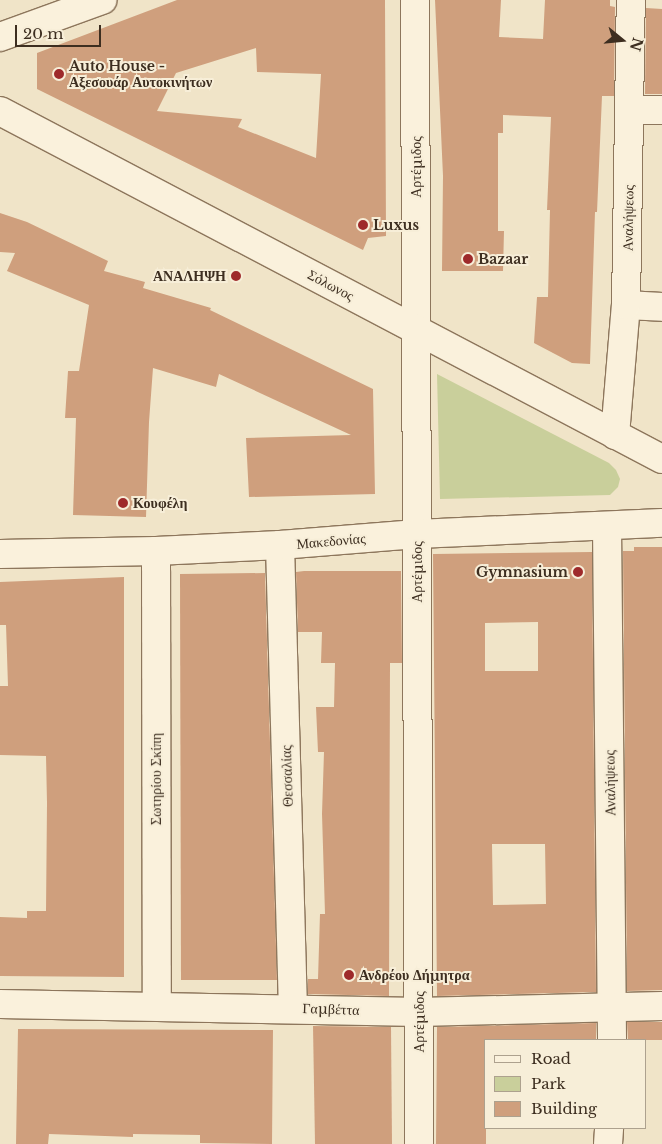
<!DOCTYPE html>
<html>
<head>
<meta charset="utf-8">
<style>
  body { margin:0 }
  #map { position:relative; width:662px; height:1144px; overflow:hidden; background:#f0e4c8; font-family:"Libre Baskerville",serif }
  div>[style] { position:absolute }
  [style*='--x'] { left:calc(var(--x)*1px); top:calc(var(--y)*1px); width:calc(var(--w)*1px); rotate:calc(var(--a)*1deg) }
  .green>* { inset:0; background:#c9cf9b }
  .building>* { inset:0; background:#cf9f7d }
  .roads { filter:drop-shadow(1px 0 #8d765c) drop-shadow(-1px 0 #8d765c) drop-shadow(0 1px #8d765c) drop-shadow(0 -1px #8d765c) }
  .minor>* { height:28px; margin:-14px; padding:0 14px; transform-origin:14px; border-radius:14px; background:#faf1dc }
  .dots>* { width:14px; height:14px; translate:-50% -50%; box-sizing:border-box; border:2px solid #f7eed8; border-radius:50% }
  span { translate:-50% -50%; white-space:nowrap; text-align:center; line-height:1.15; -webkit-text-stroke:4px #f7eed8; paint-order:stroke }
  .poi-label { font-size:14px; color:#3d2e20; font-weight:700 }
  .left { translate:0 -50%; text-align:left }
  .right { translate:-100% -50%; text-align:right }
  .street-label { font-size:14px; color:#3d2e20 }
  .legend { position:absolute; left:484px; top:1039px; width:162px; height:90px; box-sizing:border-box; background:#f7eed8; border:1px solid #ada18e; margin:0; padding:6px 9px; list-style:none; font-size:15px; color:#3d2e20 }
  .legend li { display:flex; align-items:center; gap:10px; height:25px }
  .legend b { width:25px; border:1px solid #ada18e }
  .north { position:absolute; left:597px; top:15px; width:50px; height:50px; -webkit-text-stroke:4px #f7eed8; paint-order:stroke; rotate:107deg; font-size:14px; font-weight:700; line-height:20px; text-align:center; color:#3d2e20 }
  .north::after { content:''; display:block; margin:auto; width:18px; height:22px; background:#3d2e20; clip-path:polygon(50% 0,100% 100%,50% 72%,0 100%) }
  .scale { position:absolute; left:15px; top:25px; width:86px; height:22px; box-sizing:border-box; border:2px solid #3d2e20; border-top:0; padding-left:6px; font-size:15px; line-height:18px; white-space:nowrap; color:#3d2e20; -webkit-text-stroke:4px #f7eed8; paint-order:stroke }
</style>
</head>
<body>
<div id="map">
  <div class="green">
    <div style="clip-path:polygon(437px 374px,609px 463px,616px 470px,620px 479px,618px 487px,610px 495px,440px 499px)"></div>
  </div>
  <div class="building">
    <div style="clip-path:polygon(evenodd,177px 0,385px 0,386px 236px,368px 238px,363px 250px,37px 89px,37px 53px,177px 0,256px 48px,257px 72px,321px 74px,316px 158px,238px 127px,242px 119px,157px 111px,176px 73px,256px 48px)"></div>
    <div style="clip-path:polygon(435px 0,501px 0,499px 37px,543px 39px,545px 0,610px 0,610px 6px,615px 7px,614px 96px,602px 96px,597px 212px,595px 212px,590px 364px,572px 363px,534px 343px,537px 297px,548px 297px,550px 210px,547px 210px,551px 117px,503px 115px,503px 133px,498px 133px,498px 231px,504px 231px,503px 271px,442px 271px,443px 176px)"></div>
    <div style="clip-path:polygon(646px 8px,662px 9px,662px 94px,645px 94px)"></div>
    <div style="clip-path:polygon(0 213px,27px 222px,108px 261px,104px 271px,145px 282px,143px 288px,211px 308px,210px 310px,373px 389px,375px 494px,249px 497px,246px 438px,351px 435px,219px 374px,216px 387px,153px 368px,149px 422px,146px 517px,73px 515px,76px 418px,65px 418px,68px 371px,79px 371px,89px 305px,7px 271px,15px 253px,0 252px)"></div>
    <div style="clip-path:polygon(634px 547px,662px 547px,662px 990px,627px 991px,623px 551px,634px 551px)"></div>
    <div style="clip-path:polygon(evenodd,592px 552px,596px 992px,437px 996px,433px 554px,592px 552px,538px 622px,538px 671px,485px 671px,485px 623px,538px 622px,592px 552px,492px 844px,545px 844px,546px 904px,493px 905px,492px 844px)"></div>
    <div style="clip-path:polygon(304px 571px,401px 571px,402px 663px,390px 663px,389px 996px,308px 994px,308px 979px,318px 979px,320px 914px,325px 914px,322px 814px,324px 752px,318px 752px,316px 707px,334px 707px,335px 663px,321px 663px,322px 632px,298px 632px,296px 572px)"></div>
    <div style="clip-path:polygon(265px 573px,277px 980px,181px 980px,180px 574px)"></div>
    <div style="clip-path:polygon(124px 577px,124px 977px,0 976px,0 917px,27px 918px,27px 911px,46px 911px,47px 803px,46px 756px,0 755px,0 686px,8px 686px,6px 625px,0 625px,0 582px)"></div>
    <div style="clip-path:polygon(627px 1022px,662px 1022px,662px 1040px,628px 1040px)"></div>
    <div style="clip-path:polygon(596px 1023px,596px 1040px,486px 1040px,486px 1144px,436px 1144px,437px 1027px)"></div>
    <div style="clip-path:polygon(313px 1026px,391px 1027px,392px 1144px,315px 1144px)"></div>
    <div style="clip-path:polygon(18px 1029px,273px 1030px,272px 1144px,200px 1143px,200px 1135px,133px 1134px,133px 1137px,49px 1134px,48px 1144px,16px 1144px)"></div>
  </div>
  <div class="roads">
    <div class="minor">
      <div style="--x:415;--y:0;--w:1144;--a:89.8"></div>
      <div style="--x:0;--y:37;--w:109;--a:-19.9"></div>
      <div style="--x:629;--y:110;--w:33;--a:0"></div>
      <div style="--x:0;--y:111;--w:748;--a:27.73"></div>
      <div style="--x:626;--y:305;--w:36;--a:3"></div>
      <div style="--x:615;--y:435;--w:130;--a:-85.2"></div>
      <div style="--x:626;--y:305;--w:305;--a:-89.1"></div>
      <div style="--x:607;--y:526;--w:514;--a:89.44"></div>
      <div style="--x:280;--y:545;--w:463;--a:88.4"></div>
      <div style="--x:156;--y:551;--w:455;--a:89.9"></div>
      <div style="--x:0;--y:554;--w:156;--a:-1.1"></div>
      <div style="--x:156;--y:551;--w:124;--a:-2.8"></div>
      <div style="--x:280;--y:545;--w:137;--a:-4.6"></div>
      <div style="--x:417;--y:534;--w:245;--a:-2.6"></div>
      <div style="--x:0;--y:1004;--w:419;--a:1.1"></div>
      <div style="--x:419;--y:1012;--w:243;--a:-1.4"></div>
      <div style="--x:608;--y:1144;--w:16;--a:-86"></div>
    </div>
  </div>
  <div class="dots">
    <div style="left:59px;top:74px;background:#9e2a2b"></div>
    <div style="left:363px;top:225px;background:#9e2a2b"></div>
    <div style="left:468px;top:259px;background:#9e2a2b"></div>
    <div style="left:236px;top:276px;background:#9e2a2b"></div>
    <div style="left:123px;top:503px;background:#9e2a2b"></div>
    <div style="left:578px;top:572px;background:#9e2a2b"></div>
    <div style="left:349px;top:975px;background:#9e2a2b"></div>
  </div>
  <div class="poi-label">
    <span class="left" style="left:69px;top:74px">Auto House -<br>Αξεσουάρ Αυτοκινήτων</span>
    <span class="left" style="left:373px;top:225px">Luxus</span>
    <span class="left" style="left:478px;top:259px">Bazaar</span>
    <span class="right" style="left:226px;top:276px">ΑΝΑΛΗΨΗ</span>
    <span class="left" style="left:133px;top:503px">Κουφέλη</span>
    <span class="right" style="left:568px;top:572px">Gymnasium</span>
    <span class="left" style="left:359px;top:975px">Ανδρέου Δήμητρα</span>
  </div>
  <div class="street-label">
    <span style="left:416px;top:167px;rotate:-90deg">Αρτέμιδος</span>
    <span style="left:628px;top:218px;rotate:-89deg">Αναλήψεως</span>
    <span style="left:331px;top:285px;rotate:28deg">Σόλωνος</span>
    <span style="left:331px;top:541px;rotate:-5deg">Μακεδονίας</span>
    <span style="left:417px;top:572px;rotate:-90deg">Αρτέμιδος</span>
    <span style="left:287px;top:776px;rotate:-92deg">Θεσσαλίας</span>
    <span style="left:156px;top:779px;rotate:-90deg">Σωτηρίου Σκίπη</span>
    <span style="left:610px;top:783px;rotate:-91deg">Αναλήψεως</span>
    <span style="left:331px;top:1009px;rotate:2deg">Γαμβέττα</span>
    <span style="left:419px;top:1022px;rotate:-90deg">Αρτέμιδος</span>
  </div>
  <ul class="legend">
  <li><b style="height:6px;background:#faf1dc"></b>Road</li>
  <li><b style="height:14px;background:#c9cf9b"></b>Park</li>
  <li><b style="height:14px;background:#cf9f7d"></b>Building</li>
  </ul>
  <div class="north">N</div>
  <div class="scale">20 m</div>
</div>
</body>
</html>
